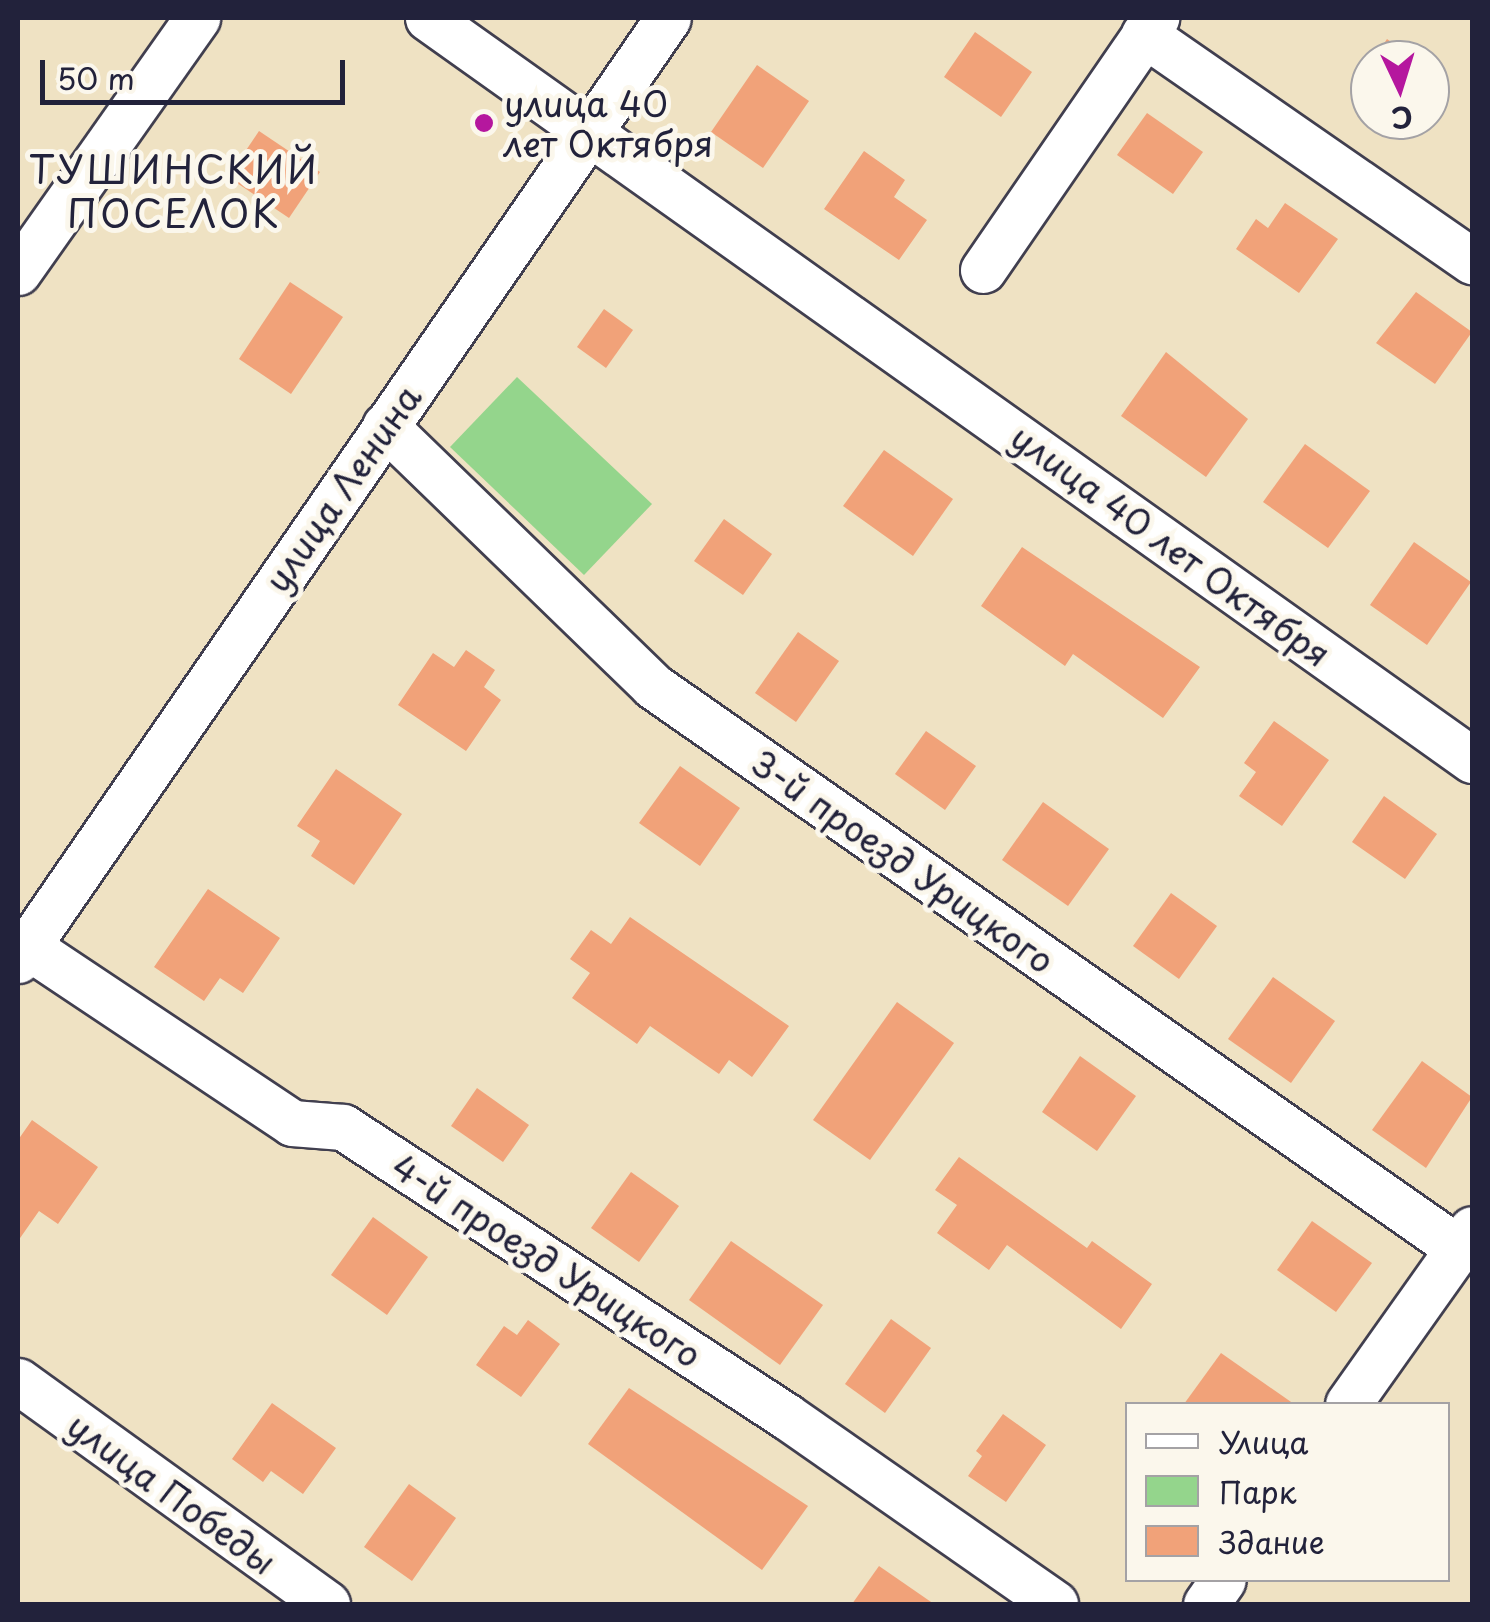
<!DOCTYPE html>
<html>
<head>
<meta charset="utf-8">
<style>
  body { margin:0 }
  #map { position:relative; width:1490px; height:1622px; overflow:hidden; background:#efe2c3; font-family:"Playpen Sans",sans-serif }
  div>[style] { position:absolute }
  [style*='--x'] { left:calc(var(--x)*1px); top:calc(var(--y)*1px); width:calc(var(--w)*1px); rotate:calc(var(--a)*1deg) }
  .green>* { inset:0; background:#94d58c }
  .building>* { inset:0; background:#f1a279 }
  .roads { filter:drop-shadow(2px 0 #413f4f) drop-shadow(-2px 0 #413f4f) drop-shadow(0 2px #413f4f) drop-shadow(0 -2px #413f4f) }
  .minor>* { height:45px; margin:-22.5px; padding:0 22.5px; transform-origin:22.5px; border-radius:22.5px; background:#fff }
  .dots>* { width:28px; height:28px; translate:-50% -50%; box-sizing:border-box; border:5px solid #fbf7ec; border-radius:50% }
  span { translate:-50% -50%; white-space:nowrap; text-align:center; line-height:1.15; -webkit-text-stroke:10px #fbf7ec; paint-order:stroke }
  .poi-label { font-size:35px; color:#22223b }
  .left { translate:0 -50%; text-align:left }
  .street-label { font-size:35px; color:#22223b }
  .neighbourhood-label { font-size:38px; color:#22223b; letter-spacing:2.5px }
  .frame { position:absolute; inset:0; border:20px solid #22223b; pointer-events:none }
  .legend { position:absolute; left:1125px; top:1402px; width:325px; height:180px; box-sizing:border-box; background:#fbf7ec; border:2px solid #a4a2a5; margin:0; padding:12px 18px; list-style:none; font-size:30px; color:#22223b }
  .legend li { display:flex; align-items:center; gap:20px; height:50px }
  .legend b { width:50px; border:2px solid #a4a2a5 }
  .north { position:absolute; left:1350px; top:40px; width:100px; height:100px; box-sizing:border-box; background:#fbf7ec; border:2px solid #a4a2a5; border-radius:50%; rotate:176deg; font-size:28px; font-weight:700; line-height:40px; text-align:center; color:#22223b }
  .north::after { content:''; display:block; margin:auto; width:35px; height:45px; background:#b5179e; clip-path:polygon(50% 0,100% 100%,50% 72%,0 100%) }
  .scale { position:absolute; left:40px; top:60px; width:305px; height:45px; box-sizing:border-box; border:5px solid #22223b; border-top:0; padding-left:12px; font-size:30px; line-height:35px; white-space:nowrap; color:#22223b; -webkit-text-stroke:8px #fbf7ec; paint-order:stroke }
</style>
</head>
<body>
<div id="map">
  <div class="green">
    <div style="clip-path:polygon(517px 377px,652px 504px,584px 575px,450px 447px)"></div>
  </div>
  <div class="building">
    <div style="clip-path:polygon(975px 32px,1032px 72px,1001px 117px,944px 77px)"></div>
    <div style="clip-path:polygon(1387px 39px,1416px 60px,1373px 60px)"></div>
    <div style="clip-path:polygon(1370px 64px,1370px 104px,1351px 90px)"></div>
    <div style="clip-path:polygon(757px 65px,809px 101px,763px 168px,711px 132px)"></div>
    <div style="clip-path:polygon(1147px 113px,1203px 152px,1173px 194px,1117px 155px)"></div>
    <div style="clip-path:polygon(259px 131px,320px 172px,289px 218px,228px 177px)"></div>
    <div style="clip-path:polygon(864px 151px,905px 180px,894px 197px,927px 220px,899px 260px,824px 209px)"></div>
    <div style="clip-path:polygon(1285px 203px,1338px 239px,1299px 293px,1236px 249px,1256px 219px,1268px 228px)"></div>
    <div style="clip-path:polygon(290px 282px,343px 317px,291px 394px,239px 359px)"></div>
    <div style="clip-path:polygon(1416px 292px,1472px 332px,1435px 384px,1376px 343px)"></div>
    <div style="clip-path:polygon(604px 309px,633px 330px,606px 368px,577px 347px)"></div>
    <div style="clip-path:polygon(1166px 352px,1248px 419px,1206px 477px,1121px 416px)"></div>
    <div style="clip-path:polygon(1305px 444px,1370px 491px,1328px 548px,1263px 502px)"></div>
    <div style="clip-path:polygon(884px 450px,953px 499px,913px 556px,843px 506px)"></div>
    <div style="clip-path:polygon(724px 519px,772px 554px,743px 595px,694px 561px)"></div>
    <div style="clip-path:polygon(1414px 542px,1471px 582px,1427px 645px,1370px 605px)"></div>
    <div style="clip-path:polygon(1022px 547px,1200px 667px,1163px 718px,1073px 654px,1065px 666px,981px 606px)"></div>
    <div style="clip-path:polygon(798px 632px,839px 661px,796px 722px,755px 693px)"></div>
    <div style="clip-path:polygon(466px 650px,495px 670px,484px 687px,501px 700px,466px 751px,398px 705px,433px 653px,454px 667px)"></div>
    <div style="clip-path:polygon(1274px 721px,1329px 760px,1282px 826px,1239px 796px,1256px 772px,1244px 763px)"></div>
    <div style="clip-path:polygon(926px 731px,976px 766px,945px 810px,895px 774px)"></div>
    <div style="clip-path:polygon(680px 766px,740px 808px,700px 866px,639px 823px)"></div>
    <div style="clip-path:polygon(336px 769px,402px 814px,354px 885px,311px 856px,320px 841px,297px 826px)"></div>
    <div style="clip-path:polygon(1384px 796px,1437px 834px,1405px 879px,1352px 842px)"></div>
    <div style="clip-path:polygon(1043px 802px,1109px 849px,1068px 906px,1002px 860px)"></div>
    <div style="clip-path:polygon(208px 889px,280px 938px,243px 993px,220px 978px,204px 1001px,154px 967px)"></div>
    <div style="clip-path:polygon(1171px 893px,1217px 926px,1179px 979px,1133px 946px)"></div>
    <div style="clip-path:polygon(630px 917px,789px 1026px,752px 1077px,729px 1060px,719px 1074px,650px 1026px,637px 1044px,572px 998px,590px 973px,570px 959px,591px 930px,611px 944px)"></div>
    <div style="clip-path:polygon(1273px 977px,1335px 1021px,1291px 1083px,1228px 1039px)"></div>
    <div style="clip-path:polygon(897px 1002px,954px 1043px,870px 1160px,813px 1120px)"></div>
    <div style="clip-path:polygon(1080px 1056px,1136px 1096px,1097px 1151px,1042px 1112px)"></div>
    <div style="clip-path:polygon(1422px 1061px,1472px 1097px,1426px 1168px,1372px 1130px)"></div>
    <div style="clip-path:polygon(477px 1088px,529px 1125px,503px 1162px,451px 1126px)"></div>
    <div style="clip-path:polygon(32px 1120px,98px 1167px,58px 1224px,39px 1211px,18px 1241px,18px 1140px)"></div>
    <div style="clip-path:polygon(959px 1157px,1087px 1248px,1092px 1241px,1152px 1284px,1121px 1329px,1007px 1245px,989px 1270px,937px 1233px,957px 1205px,935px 1190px)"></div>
    <div style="clip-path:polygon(631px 1172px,679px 1206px,639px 1262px,591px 1228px)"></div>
    <div style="clip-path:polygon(373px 1217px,428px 1257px,387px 1315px,331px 1275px)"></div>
    <div style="clip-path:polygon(1312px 1221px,1372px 1263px,1336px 1312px,1277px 1270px)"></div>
    <div style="clip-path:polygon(731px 1241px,823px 1305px,780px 1365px,689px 1300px)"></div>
    <div style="clip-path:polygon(891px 1319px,931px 1348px,885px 1413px,845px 1384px)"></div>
    <div style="clip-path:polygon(528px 1320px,560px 1344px,521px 1397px,476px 1365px,504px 1326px,517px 1335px)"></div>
    <div style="clip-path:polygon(1221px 1353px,1294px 1404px,1184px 1404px)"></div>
    <div style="clip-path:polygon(629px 1388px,808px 1506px,762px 1570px,588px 1444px)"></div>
    <div style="clip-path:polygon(272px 1403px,336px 1448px,303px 1494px,271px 1471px,263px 1482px,232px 1459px)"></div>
    <div style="clip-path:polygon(1003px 1414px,1046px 1445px,1006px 1502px,968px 1476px,982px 1456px,976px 1451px)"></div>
    <div style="clip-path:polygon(409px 1484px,456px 1518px,412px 1581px,364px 1547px)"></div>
    <div style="clip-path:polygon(879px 1566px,934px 1604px,852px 1604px)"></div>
  </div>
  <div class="roads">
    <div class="minor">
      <div style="--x:428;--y:18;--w:1281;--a:35.4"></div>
      <div style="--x:1144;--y:34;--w:399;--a:34.7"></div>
      <div style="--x:983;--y:270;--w:306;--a:-55.5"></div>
      <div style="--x:18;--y:272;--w:311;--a:-54.8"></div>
      <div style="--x:385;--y:426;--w:373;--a:44.1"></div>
      <div style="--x:653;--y:686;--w:983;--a:34.93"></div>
      <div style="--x:27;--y:946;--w:319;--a:33.7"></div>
      <div style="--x:292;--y:1123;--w:51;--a:4.5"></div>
      <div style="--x:343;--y:1127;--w:529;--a:33.12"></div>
      <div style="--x:786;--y:1416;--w:328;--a:34.9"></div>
      <div style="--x:18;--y:960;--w:1144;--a:-55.39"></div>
      <div style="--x:18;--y:1381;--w:381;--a:35.8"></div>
      <div style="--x:1348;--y:1404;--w:214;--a:-54.7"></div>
      <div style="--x:1206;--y:1604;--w:29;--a:-55"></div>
    </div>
  </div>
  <div class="dots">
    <div style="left:484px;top:123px;background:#b5179e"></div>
  </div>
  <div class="poi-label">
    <span class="left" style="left:504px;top:123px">улица 40<br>лет Октября</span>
  </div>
  <div class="street-label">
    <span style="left:342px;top:488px;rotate:-55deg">улица Ленина</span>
    <span style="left:1171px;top:545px;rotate:36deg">улица 40 лет Октября</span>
    <span style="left:903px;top:861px;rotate:35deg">3-й проезд Урицкого</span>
    <span style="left:547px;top:1260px;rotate:33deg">4-й проезд Урицкого</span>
    <span style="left:172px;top:1493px;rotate:36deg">улица Победы</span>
  </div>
  <div class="neighbourhood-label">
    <span style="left:174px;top:191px">ТУШИНСКИЙ<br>ПОСЕЛОК</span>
  </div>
  <div class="frame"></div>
  <ul class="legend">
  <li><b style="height:12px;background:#fff"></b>Улица</li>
  <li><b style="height:28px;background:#94d58c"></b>Парк</li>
  <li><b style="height:28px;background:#f1a279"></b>Здание</li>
  </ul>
  <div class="north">С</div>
  <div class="scale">50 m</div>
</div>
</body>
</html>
